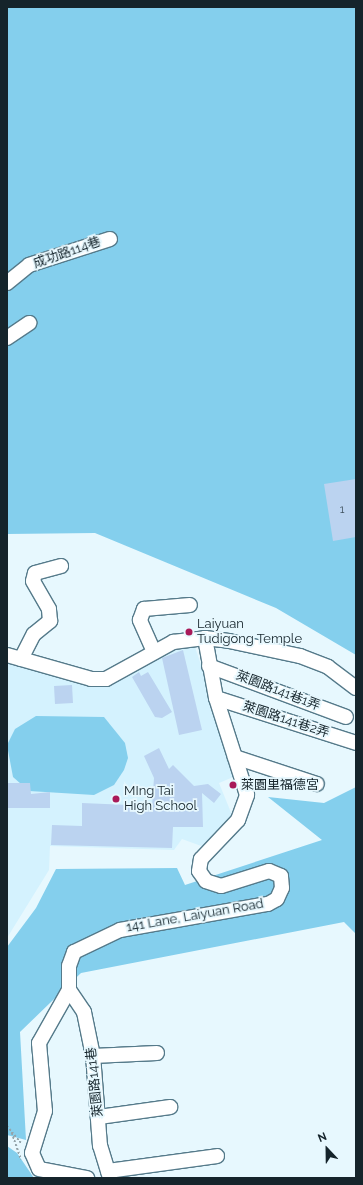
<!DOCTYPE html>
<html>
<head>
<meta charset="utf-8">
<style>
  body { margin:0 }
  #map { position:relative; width:363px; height:1185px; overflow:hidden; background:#e7f8fe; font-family:Raleway,"Noto Sans TC",sans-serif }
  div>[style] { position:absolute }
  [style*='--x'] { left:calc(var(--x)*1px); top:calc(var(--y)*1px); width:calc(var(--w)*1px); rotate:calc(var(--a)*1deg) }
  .built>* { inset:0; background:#d4f2fe }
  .green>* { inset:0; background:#84cfed }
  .building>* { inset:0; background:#bbd3f0 }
  .path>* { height:1.5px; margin-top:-0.75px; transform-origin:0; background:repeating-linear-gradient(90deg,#94a4aa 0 2px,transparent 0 4px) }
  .roads { filter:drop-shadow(1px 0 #557a8a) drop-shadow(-1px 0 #557a8a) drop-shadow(0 1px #557a8a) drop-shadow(0 -1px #557a8a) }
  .minor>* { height:14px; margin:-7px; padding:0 7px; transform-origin:7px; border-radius:7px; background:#fff }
  .dots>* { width:11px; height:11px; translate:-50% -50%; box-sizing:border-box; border:2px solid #e7f8fe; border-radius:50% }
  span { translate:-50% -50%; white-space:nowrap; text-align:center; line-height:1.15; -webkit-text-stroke:3.5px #e7f8fe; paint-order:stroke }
  .number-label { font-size:11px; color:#3e505c }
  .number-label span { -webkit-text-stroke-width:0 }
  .street-label { font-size:13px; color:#15242b }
  .poi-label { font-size:13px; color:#15242b }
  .left { translate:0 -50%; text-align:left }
  .frame { position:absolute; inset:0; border:8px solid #15242b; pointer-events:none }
  .north { position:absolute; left:307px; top:1129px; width:40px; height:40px; -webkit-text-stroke:3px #e7f8fe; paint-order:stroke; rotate:338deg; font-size:11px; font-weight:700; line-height:16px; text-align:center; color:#15242b }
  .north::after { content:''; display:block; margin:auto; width:14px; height:18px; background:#15242b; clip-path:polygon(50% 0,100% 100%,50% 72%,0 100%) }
</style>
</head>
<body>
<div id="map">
  <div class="built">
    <div style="clip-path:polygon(194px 644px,238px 775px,219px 783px,232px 815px,204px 847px,182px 839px,174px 850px,50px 846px,49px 870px,7px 938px,7px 658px,100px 685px,112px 685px,162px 655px)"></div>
  </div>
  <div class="green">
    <div style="clip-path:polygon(7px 7px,356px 7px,356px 655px,276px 608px,95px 533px,7px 534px)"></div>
    <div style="clip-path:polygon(36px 716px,104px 717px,125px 743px,128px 758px,124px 770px,114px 785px,94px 795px,29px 791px,13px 777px,7px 745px,15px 729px)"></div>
    <div style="clip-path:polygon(356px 787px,356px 934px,344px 922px,81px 973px,20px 1032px,26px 1140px,7px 1135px,7px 947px,36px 908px,56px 869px,177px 868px,185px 885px,322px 840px,268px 797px,324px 803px)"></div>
    <div style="clip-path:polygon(7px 1146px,17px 1153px,34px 1178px,7px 1178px)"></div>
  </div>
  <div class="building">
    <div style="clip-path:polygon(356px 479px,356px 537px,333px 541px,324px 484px)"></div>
    <div style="clip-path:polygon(183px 650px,202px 730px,179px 735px,162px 658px)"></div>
    <div style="clip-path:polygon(139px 672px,141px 676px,148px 672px,172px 712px,162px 718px,155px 717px,132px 677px)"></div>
    <div style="clip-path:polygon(72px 685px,73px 703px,55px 704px,54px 686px)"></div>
    <div style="clip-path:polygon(159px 748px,169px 769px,173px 765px,194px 786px,208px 784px,221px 794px,214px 803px,202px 793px,203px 827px,173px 827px,172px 848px,51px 845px,52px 825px,82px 826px,82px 803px,152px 806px,154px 778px,144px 756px)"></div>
    <div style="clip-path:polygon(7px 783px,30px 783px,31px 794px,50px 792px,50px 808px,7px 808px)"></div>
  </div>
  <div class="path">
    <div style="--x:7;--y:1126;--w:23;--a:50"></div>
    <div style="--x:12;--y:1133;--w:28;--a:71"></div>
  </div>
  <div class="roads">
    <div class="minor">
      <div style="--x:7;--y:283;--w:28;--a:-39"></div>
      <div style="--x:29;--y:265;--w:85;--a:-17.8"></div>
      <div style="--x:7;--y:338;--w:27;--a:-34"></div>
      <div style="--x:154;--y:652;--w:35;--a:-114"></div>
      <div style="--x:140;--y:620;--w:12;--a:-70"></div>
      <div style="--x:144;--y:609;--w:46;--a:-5"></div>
      <div style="--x:7;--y:655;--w:87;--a:15.9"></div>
      <div style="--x:91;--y:679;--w:15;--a:0"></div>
      <div style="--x:106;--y:679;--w:77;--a:-28.9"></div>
      <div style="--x:173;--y:642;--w:32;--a:-7"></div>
      <div style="--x:205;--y:638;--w:24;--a:7"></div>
      <div style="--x:229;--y:641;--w:73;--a:11.9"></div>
      <div style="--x:300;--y:656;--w:30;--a:21"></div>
      <div style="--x:328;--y:667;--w:35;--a:37"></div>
      <div style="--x:21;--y:659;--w:28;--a:-63"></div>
      <div style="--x:34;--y:634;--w:21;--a:-39"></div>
      <div style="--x:50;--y:621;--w:12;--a:-95"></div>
      <div style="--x:49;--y:609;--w:32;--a:-120"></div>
      <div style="--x:33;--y:581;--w:8;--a:-76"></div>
      <div style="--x:35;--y:573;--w:27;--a:-15"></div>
      <div style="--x:209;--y:666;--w:146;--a:20.4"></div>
      <div style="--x:216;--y:698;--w:147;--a:17.8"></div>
      <div style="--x:235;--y:757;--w:86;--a:18.2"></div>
      <div style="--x:69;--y:990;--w:61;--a:119.5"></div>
      <div style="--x:39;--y:1043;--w:68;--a:85"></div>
      <div style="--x:45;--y:1111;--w:44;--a:107.2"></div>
      <div style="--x:32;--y:1153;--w:17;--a:66"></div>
      <div style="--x:39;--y:1169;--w:49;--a:10.6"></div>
      <div style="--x:93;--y:1056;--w:64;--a:-2.7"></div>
      <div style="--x:99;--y:1117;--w:72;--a:-8"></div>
      <div style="--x:108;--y:1171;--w:110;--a:-7.8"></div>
      <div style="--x:110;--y:1178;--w:34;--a:-107"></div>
      <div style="--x:100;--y:1146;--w:90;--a:-94.4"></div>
      <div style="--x:93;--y:1056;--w:45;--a:-101.6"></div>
      <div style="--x:84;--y:1012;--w:27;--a:-124"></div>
      <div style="--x:69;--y:990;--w:24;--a:-90"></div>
      <div style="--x:69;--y:966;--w:15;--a:-70"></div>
      <div style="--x:74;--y:952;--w:51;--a:-25.6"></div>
      <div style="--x:120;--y:930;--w:150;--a:-10"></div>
      <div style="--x:268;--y:904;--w:10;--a:-29"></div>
      <div style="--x:277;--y:899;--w:12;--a:-66"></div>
      <div style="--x:282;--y:888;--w:12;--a:-95"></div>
      <div style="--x:281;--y:876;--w:13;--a:-157"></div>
      <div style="--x:269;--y:871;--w:50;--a:162.6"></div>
      <div style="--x:221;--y:886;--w:16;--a:-162"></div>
      <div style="--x:206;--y:881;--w:12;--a:-125"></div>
      <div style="--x:199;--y:871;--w:12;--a:-81"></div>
      <div style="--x:201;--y:859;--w:54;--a:-46.5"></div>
      <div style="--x:238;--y:820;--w:27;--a:-70"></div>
      <div style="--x:247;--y:795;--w:102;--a:-107.7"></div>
      <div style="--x:216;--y:698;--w:61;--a:-100.4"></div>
    </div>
  </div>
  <div class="dots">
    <div style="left:189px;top:632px;background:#a91a59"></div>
    <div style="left:233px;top:785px;background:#a91a59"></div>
    <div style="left:116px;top:799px;background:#a91a59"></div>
  </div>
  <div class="number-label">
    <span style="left:342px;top:510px">1</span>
  </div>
  <div class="street-label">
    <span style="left:67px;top:253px;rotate:-19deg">成功路114巷</span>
    <span style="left:278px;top:691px;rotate:21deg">萊園路141巷1弄</span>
    <span style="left:286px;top:720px;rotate:18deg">萊園路141巷2弄</span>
    <span style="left:195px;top:916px;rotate:-10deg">141 Lane, Laiyuan Road</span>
    <span style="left:95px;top:1082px;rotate:-96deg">萊園路141巷</span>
  </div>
  <div class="poi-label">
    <span class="left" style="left:197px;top:632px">Laiyuan<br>Tudigong Temple</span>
    <span class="left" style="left:241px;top:785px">萊園里福德宮</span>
    <span class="left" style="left:124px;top:799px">MIng Tai<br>High School</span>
  </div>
  <div class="frame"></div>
  <div class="north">N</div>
</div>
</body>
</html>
